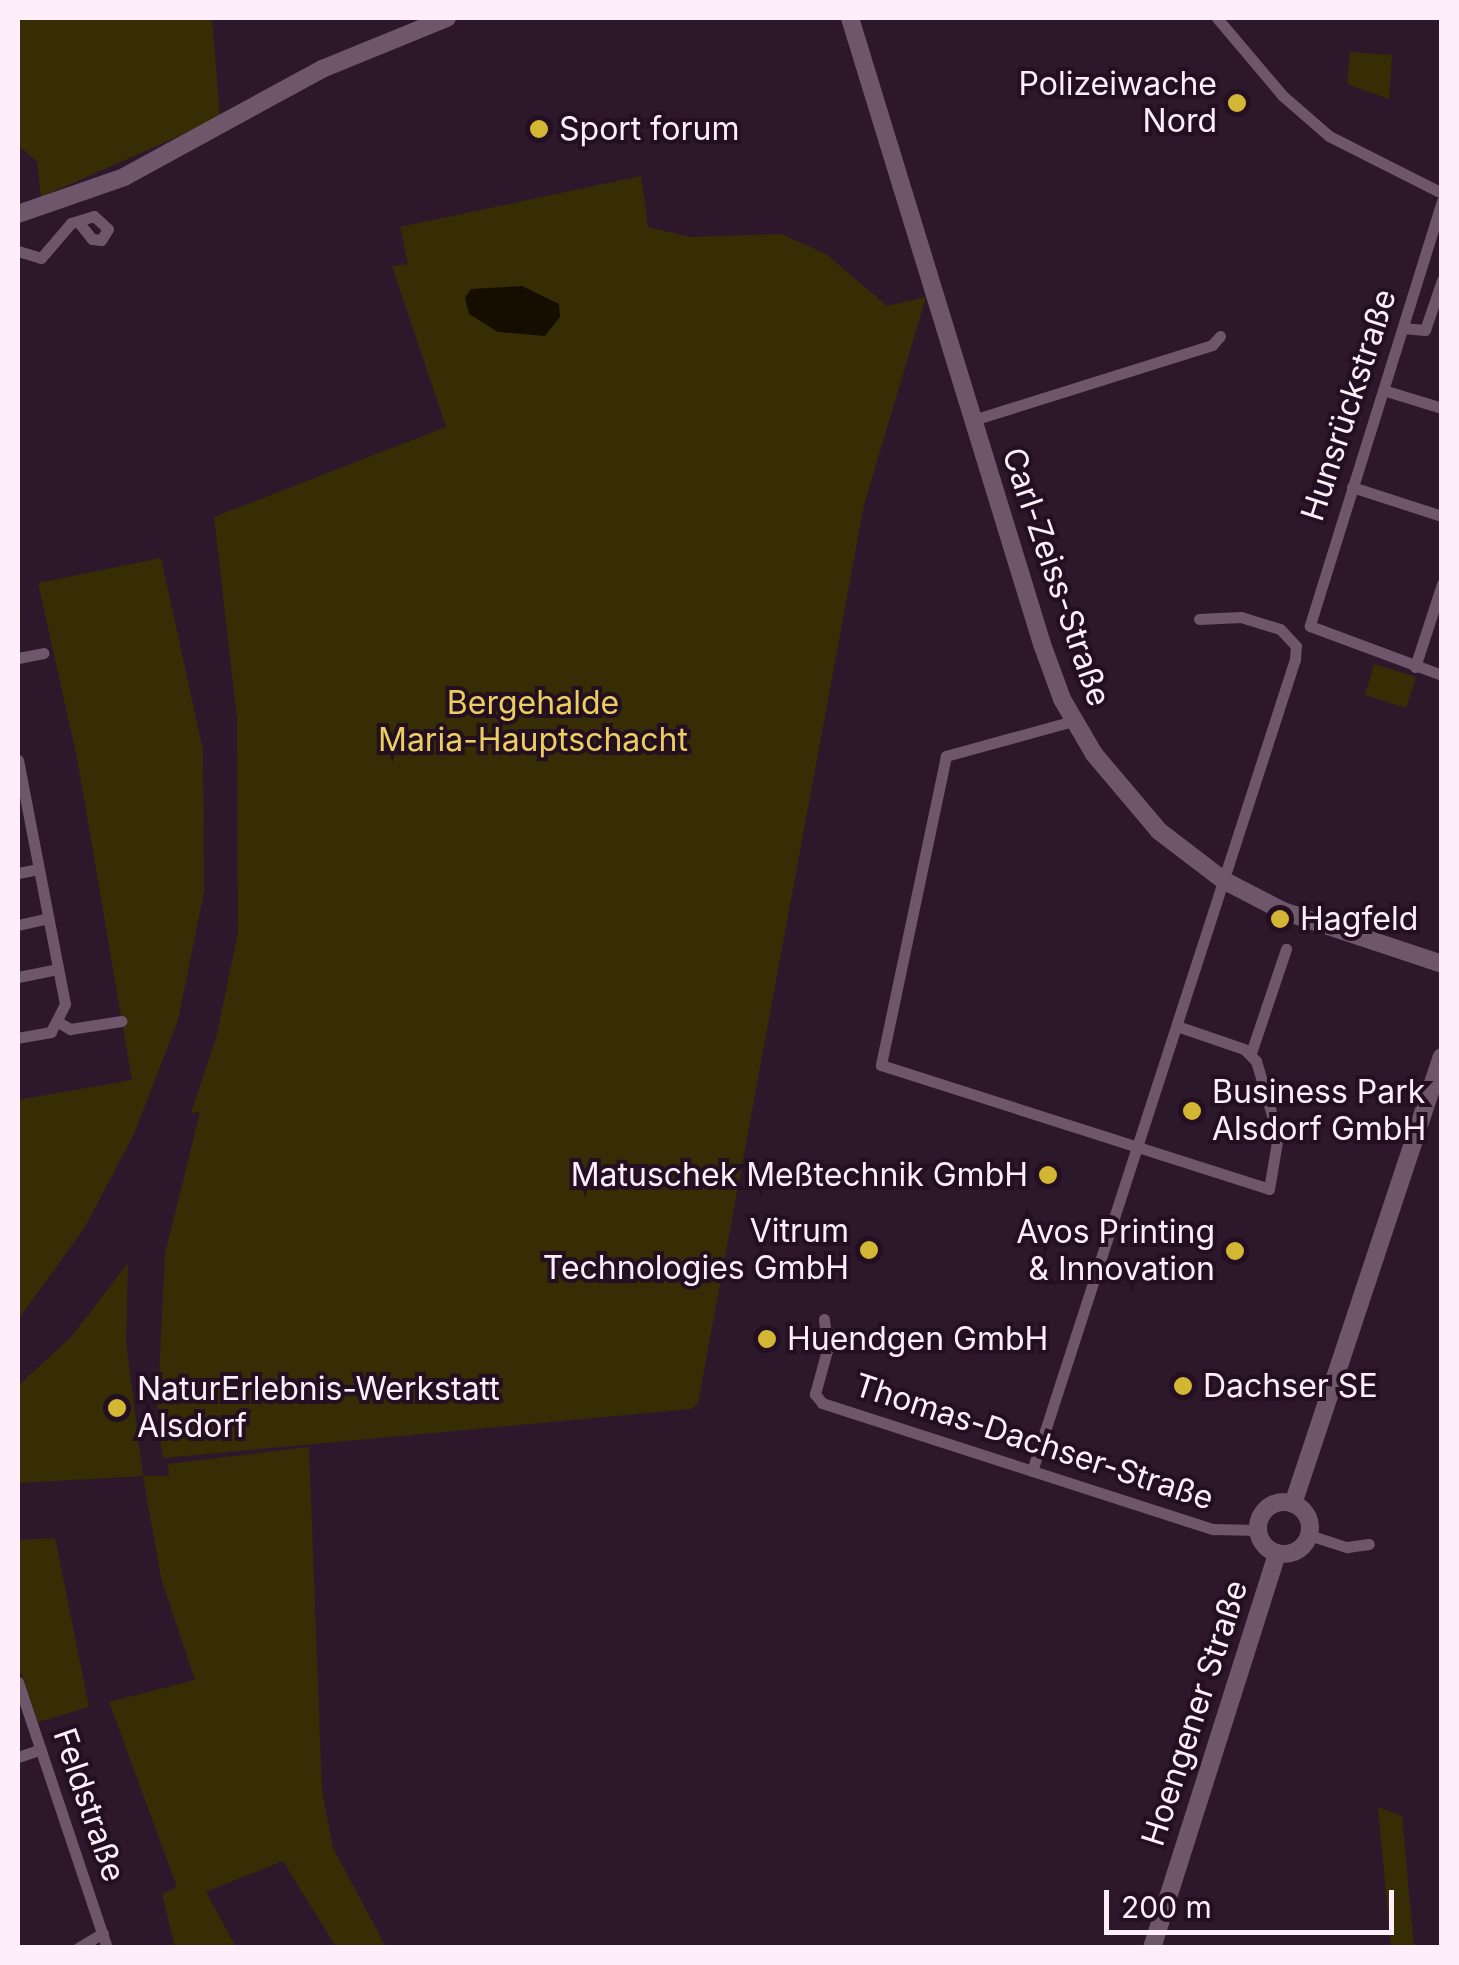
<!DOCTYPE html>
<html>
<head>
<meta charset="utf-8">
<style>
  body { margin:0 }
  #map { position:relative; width:1459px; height:1965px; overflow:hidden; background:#2d182b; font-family:Inter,sans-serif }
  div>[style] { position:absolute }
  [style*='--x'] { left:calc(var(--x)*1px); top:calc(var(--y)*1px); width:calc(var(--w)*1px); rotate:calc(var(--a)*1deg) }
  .green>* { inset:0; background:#372d04 }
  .water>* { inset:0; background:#150e00 }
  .street>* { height:11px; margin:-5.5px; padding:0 5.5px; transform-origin:5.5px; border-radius:5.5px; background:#6e566b }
  .secondary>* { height:18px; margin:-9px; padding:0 9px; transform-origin:9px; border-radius:9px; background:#6e566b }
  .secondary>.ring { margin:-9px; padding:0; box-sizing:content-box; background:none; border:18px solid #6e566b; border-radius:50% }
  .dots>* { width:28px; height:28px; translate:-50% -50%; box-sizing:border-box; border:5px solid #230f21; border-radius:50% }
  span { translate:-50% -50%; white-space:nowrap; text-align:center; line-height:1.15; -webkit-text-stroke:8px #230f21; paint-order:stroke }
  .poi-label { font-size:32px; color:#fdeefa }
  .right { translate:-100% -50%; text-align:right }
  .left { translate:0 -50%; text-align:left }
  .street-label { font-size:32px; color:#fdeefa }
  .park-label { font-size:32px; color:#ebce5d }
  .frame { position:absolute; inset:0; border:20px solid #fdeefa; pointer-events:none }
  .scale { position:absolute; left:1104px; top:1890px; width:290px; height:45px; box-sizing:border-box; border:5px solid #fdeefa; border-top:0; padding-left:12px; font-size:30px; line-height:35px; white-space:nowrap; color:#fdeefa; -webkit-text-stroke:8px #230f21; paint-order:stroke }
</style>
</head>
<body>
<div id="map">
  <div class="green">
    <div style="clip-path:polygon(18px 18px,212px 18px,220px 118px,41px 197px,37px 161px,18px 146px)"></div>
    <div style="clip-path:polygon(1350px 52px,1392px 55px,1389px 99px,1347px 84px)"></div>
    <div style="clip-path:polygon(641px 176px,648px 227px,690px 237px,781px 234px,826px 254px,887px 306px,926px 297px,864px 505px,698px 1403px,691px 1409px,163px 1458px,157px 1418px,165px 1254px,200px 1112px,191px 1113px,216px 1038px,238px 933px,237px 718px,214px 517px,446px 427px,392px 266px,408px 264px,400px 227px)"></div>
    <div style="clip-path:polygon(161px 558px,203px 750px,204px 892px,178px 1020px,134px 1134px,85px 1227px,18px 1320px,18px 1100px,132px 1080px,77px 758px,38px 583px)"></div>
    <div style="clip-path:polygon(1374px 664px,1416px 677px,1406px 708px,1365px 695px)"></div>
    <div style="clip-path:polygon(128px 1263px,126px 1343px,143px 1476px,169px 1476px,168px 1464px,309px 1447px,322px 1791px,333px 1848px,386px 1947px,336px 1947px,283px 1861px,206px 1892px,236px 1947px,175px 1947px,162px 1894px,177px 1887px,109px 1702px,195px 1680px,161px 1578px,143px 1476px,18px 1483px,18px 1386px,71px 1337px)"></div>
    <div style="clip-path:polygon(55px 1538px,89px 1707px,38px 1722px,18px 1665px,18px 1540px)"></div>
    <div style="clip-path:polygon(1378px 1807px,1402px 1816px,1414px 1947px,1391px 1947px)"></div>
  </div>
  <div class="water">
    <div style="clip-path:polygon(522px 286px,559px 304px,560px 317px,545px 336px,498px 332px,469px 314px,465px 298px,471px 289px)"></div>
  </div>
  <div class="street">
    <div style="--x:1217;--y:18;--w:102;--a:49.8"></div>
    <div style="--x:1283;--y:96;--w:61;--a:41"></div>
    <div style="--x:1329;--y:136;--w:127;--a:26.8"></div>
    <div style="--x:1442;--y:201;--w:445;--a:107.3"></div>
    <div style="--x:1310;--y:626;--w:141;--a:20.4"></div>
    <div style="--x:18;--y:251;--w:24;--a:17"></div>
    <div style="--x:41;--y:258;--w:46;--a:-49.4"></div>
    <div style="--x:71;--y:223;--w:24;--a:-17"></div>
    <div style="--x:94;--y:216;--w:19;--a:43"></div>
    <div style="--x:108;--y:229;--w:13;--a:122"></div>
    <div style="--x:101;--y:240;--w:9;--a:-174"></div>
    <div style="--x:92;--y:239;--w:22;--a:-129"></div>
    <div style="--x:1403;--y:328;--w:22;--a:5"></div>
    <div style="--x:1425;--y:330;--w:53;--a:-71.2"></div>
    <div style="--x:1383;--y:390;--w:62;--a:17"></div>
    <div style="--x:970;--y:421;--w:254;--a:-17.4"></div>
    <div style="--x:1212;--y:345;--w:12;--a:-48"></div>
    <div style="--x:1352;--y:487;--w:95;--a:17.9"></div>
    <div style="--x:18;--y:658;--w:26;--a:-11"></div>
    <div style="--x:1415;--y:667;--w:87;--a:-72"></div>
    <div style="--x:1073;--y:721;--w:132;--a:164.6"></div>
    <div style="--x:946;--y:756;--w:316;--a:101.9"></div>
    <div style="--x:881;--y:1065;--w:407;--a:17.7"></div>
    <div style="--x:1269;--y:1189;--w:54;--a:-80.4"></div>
    <div style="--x:1278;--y:1136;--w:78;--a:-106.3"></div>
    <div style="--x:1256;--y:1061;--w:17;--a:-135"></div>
    <div style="--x:1244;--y:1049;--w:71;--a:-161.1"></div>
    <div style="--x:18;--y:760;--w:248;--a:79.1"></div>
    <div style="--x:65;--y:1004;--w:31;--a:117"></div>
    <div style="--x:51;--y:1032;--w:34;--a:170"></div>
    <div style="--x:18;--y:873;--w:21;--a:-11"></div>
    <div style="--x:18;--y:925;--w:31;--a:-13"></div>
    <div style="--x:18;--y:977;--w:41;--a:-11.3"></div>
    <div style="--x:60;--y:1023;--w:12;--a:31"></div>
    <div style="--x:70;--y:1029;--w:52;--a:-8.9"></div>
    <div style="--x:1251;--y:1053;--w:110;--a:-71.4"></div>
    <div style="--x:824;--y:1319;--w:31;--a:84"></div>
    <div style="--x:827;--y:1350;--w:46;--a:105.3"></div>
    <div style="--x:815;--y:1394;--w:11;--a:52"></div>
    <div style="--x:822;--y:1403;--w:411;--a:17.9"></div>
    <div style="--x:1213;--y:1529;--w:45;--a:1.3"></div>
    <div style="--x:1032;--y:1471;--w:854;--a:-72.05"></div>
    <div style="--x:1295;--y:659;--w:13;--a:-86"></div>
    <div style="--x:1296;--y:646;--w:23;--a:-133"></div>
    <div style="--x:1280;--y:629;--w:41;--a:-162.9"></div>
    <div style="--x:1241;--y:617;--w:42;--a:177.3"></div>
    <div style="--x:1309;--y:1535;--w:40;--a:18"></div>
    <div style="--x:1347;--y:1547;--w:22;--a:-8"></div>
    <div style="--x:18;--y:1682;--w:280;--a:71.5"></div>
    <div style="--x:18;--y:1757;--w:24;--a:-19"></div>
    <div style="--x:78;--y:1948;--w:29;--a:-31"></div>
  </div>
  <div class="secondary">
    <div style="--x:850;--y:18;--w:655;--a:72.95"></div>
    <div style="--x:1042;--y:644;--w:59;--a:70"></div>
    <div style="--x:1062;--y:699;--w:64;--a:59.8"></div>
    <div style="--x:1094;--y:754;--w:101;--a:49.8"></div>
    <div style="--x:1159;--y:831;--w:81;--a:37.4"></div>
    <div style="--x:1223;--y:880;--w:68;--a:27.3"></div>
    <div style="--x:1283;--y:911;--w:168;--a:18.4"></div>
    <div style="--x:18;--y:214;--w:112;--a:-19.2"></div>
    <div style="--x:124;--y:177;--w:226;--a:-28.6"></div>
    <div style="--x:322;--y:69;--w:135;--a:-22.2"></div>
    <div class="ring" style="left:1258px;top:1502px;width:34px;height:34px"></div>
    <div style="--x:1293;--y:1504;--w:471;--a:-71.6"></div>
    <div style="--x:1152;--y:1948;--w:414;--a:-72.4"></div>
  </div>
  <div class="dots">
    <div style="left:1237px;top:103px;background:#d4b635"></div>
    <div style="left:539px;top:129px;background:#d4b635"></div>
    <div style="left:1280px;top:919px;background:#d4b635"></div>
    <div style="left:1192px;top:1111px;background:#d4b635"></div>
    <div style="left:1048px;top:1175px;background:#d4b635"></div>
    <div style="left:869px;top:1250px;background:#d4b635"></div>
    <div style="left:1235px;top:1251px;background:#d4b635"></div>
    <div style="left:767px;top:1339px;background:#d4b635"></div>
    <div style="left:1183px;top:1386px;background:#d4b635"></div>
    <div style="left:117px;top:1408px;background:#d4b635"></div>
  </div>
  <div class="poi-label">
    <span class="right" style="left:1217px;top:103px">Polizeiwache<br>Nord</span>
    <span class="left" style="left:559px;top:129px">Sport forum</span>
    <span class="left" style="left:1300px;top:919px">Hagfeld</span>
    <span class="left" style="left:1212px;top:1111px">Business Park<br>Alsdorf GmbH</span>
    <span class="right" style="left:1028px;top:1175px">Matuschek Meßtechnik GmbH</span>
    <span class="right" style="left:849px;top:1250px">Vitrum<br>Technologies GmbH</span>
    <span class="right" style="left:1215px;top:1251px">Avos Printing<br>&amp; Innovation</span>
    <span class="left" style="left:787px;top:1339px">Huendgen GmbH</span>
    <span class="left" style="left:1203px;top:1386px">Dachser SE</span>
    <span class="left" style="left:137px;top:1408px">NaturErlebnis-Werkstatt<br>Alsdorf</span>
  </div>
  <div class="street-label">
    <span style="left:1349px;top:405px;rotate:-72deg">Hunsrückstraße</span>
    <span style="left:1056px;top:577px;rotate:71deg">Carl-Zeiss-Straße</span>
    <span style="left:1034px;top:1442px;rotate:18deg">Thomas-Dachser-Straße</span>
    <span style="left:1195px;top:1713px;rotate:-72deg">Hoengener Straße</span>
    <span style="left:89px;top:1805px;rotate:71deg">Feldstraße</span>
  </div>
  <div class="park-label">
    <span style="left:533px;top:722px">Bergehalde<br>Maria-Hauptschacht</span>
  </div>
  <div class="frame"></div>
  <div class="scale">200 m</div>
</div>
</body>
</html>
